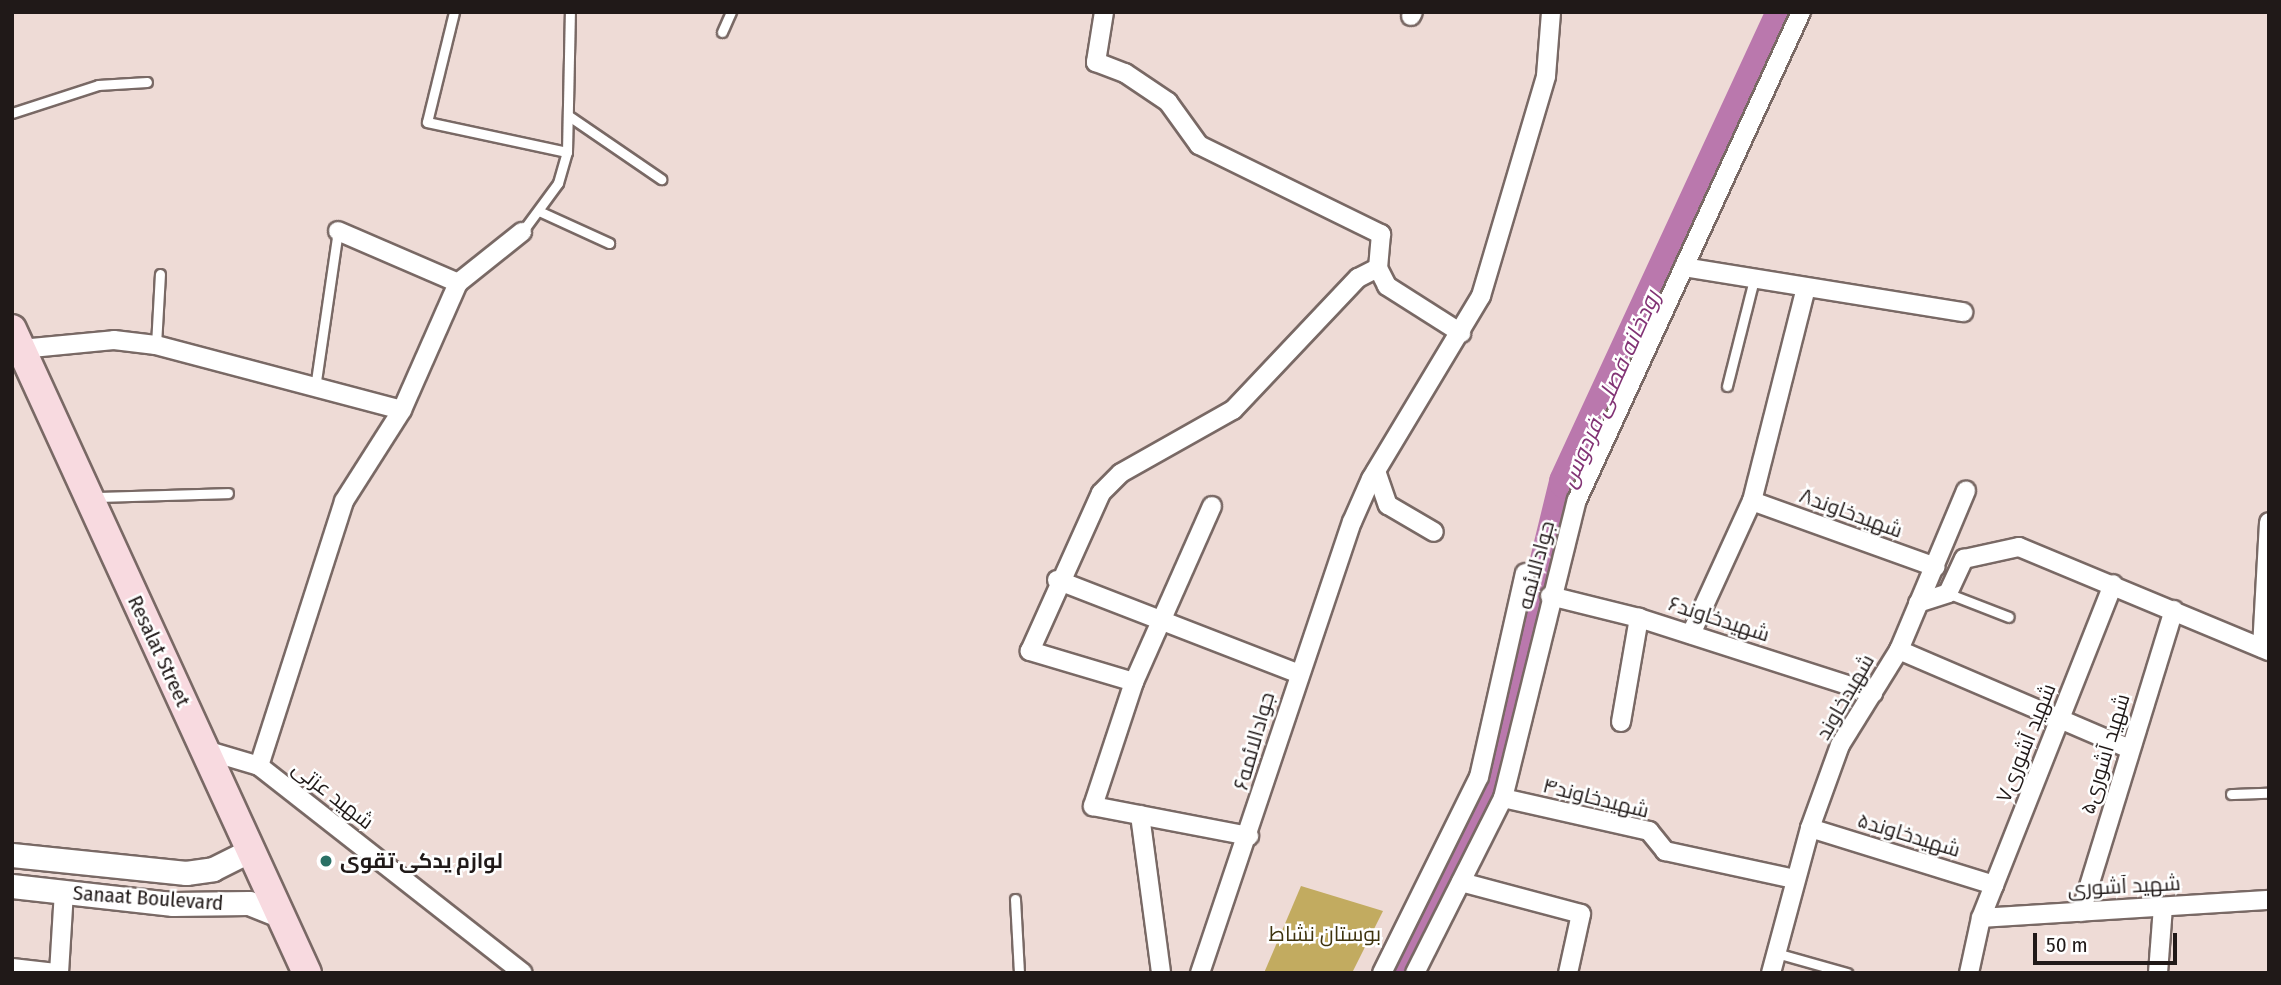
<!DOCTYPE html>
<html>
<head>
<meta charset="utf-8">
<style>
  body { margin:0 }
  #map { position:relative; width:2281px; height:985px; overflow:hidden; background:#eedbd6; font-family:"Fira Sans Condensed",Cairo,sans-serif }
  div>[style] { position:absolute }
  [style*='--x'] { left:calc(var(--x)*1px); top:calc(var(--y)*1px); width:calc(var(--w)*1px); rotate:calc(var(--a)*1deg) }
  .green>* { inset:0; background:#c2ab60 }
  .river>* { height:35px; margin:-17.5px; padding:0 17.5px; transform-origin:17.5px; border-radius:17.5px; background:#ba78ad }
  .roads { filter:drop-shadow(2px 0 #796965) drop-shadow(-2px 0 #796965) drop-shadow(0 2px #796965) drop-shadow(0 -2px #796965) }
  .service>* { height:9px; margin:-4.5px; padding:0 4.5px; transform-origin:4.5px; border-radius:4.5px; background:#fff }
  .minor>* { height:18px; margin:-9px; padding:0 9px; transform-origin:9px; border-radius:9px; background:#fff }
  .tertiary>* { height:23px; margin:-11.5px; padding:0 11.5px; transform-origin:11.5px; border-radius:11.5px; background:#fff }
  .primary>* { height:28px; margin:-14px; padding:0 14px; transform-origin:14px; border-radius:14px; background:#f8dae0 }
  .dots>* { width:19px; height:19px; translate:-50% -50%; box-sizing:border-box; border:4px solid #fff; border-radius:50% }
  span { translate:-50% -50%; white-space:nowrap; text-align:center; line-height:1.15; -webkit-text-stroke:5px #fff; paint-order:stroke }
  .street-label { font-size:21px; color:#201918 }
  .poi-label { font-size:21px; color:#201918; font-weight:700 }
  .left { translate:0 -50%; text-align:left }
  .park-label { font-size:21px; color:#3e330e }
  .water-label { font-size:23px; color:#823375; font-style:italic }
  .frame { position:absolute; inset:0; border:14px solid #201918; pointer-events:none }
  .scale { position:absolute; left:2033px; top:933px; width:144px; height:32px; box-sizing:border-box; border:4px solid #201918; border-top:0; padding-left:9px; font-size:21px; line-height:24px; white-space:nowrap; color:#201918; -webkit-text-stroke:5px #fff; paint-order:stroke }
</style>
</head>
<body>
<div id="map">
  <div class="green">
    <div style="clip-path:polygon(1301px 886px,1383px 911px,1352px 973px,1264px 973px)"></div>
  </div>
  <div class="river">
    <div style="--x:1399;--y:973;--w:226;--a:-64.6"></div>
    <div style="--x:1496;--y:769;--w:296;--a:-76.3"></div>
    <div style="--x:1566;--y:481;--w:517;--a:-65.17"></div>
  </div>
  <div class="roads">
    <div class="service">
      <div style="--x:454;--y:12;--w:113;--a:103.8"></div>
      <div style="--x:427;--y:122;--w:143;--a:12.1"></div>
      <div style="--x:722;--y:32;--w:22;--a:-66"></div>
      <div style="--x:12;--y:113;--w:90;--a:-18"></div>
      <div style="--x:98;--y:85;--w:49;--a:-3.5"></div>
      <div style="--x:569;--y:116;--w:112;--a:34.4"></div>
      <div style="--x:541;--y:212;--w:75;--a:24.5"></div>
      <div style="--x:522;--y:232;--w:61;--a:-53.7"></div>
      <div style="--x:558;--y:183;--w:32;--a:-74"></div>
      <div style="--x:567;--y:152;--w:140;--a:-88.8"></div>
      <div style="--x:156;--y:345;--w:71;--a:-86.8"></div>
      <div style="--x:1727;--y:386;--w:110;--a:-75.8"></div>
      <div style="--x:315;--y:388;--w:159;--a:-81.7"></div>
      <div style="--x:94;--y:497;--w:134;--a:-1.7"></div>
      <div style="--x:1947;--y:593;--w:66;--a:21.2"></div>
      <div style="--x:2231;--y:794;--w:38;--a:-2"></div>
      <div style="--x:1015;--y:899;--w:74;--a:86.9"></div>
      <div style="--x:1776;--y:953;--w:74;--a:15.7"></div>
    </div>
    <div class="minor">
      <div style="--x:1104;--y:12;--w:51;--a:99.1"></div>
      <div style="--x:1096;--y:62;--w:31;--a:21"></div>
      <div style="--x:1125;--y:73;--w:52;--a:34"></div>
      <div style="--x:1168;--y:102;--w:53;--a:54.2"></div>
      <div style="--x:1199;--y:145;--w:203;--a:26.1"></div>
      <div style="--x:1381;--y:234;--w:34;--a:95"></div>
      <div style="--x:1378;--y:268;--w:20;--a:63"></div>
      <div style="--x:1387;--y:286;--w:88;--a:32.4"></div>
      <div style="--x:1411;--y:16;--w:4;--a:-63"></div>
      <div style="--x:338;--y:231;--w:131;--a:23.4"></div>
      <div style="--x:1684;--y:267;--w:283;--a:9.2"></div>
      <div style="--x:21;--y:349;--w:93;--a:-5.5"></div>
      <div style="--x:114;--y:340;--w:42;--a:6.8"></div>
      <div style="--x:156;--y:345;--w:254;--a:14.8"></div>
      <div style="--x:1376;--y:471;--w:36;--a:71"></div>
      <div style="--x:1388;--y:505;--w:53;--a:30.4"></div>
      <div style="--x:1752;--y:501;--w:195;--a:19.8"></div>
      <div style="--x:1212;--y:506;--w:193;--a:113.9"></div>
      <div style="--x:1134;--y:682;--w:131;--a:108.3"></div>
      <div style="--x:1093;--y:806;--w:159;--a:10.9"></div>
      <div style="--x:1057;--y:580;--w:257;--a:21.2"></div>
      <div style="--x:1550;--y:596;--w:92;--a:13.9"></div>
      <div style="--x:1639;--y:618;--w:246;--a:17.8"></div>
      <div style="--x:1918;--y:603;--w:32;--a:-18"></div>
      <div style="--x:1948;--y:593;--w:38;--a:-65"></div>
      <div style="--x:1964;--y:559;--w:56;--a:-12.3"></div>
      <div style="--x:2019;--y:547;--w:271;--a:22.6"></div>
      <div style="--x:1691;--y:634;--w:146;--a:-65.4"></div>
      <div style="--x:1752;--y:501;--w:220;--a:-75.8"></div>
      <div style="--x:2262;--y:648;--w:126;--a:-86.8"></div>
      <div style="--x:1899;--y:650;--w:251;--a:23.2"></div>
      <div style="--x:1134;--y:682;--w:109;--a:-163.4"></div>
      <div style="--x:1030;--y:651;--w:173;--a:-65.8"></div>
      <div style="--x:1101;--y:493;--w:28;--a:-45"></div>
      <div style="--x:1121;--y:473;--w:129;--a:-29.4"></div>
      <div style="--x:1233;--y:410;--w:182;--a:-46.6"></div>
      <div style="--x:1358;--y:278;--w:22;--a:-27"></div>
      <div style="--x:1621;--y:722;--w:106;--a:-80.2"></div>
      <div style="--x:205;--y:750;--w:56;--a:16.5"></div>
      <div style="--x:259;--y:766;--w:335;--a:38.1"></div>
      <div style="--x:259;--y:766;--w:278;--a:-72.2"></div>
      <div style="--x:344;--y:501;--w:108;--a:-57.5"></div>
      <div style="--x:402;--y:410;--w:139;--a:-66.2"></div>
      <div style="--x:458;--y:283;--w:82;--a:-38.6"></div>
      <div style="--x:1503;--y:798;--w:150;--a:12.7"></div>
      <div style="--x:1649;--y:831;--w:26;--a:51"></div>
      <div style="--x:1665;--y:851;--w:133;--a:12.2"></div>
      <div style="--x:1140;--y:815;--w:159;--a:82.4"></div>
      <div style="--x:1810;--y:828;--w:193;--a:17.2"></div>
      <div style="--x:1461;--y:882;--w:124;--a:14.9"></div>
      <div style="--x:1581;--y:914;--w:60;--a:102.4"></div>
      <div style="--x:2081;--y:912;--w:316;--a:-72.9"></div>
      <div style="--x:1981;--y:918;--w:289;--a:-3.6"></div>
      <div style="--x:12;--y:968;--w:44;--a:6.5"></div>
      <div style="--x:59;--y:973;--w:81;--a:-86.5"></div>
      <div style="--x:1200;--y:973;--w:476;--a:-71.4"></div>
      <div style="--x:1352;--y:522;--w:47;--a:-66.2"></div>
      <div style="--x:1371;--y:479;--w:214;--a:-59"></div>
      <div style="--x:1481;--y:296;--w:229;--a:-73.5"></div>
      <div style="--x:1546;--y:76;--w:64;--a:-85.5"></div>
      <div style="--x:1382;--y:973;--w:219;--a:-63.7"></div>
      <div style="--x:1479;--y:777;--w:209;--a:-77.3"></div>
      <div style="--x:1415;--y:973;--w:196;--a:-63.3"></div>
      <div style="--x:1503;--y:798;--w:307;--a:-76.1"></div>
      <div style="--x:1577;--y:500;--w:537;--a:-65.34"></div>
      <div style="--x:1771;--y:973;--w:150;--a:-74.9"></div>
      <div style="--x:1810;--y:828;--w:88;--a:-70.1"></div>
      <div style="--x:1840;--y:745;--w:112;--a:-58.2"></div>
      <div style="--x:1899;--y:650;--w:173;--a:-67.2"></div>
      <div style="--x:1969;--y:973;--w:56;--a:-77.7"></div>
      <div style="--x:1981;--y:918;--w:359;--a:-68.4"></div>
      <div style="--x:2158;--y:973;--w:66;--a:-85.7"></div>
    </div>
    <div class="tertiary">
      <div style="--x:12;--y:855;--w:175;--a:5.9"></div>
      <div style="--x:186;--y:873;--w:27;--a:-8"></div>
      <div style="--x:213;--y:869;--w:42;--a:-26.6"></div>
      <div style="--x:12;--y:886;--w:162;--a:6.4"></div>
      <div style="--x:173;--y:904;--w:76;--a:-0.8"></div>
      <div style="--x:249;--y:903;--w:35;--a:22"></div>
    </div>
    <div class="primary">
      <div style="--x:12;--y:329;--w:708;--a:65.39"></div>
    </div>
  </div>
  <div class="dots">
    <div style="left:326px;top:861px;background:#2a7065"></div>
  </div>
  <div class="street-label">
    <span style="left:1851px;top:513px;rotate:20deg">شهیدخاوند۸</span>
    <span style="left:1536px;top:565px;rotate:-75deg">جوادالائمه</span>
    <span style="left:1719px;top:619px;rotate:18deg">شهیدخاوند۶</span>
    <span style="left:159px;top:651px;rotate:65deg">Resalat Street</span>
    <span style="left:1845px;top:697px;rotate:-60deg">شهیدخاوند</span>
    <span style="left:1254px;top:741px;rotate:-74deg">جوادالائمه۶</span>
    <span style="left:2026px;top:743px;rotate:-68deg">شهید آشوری۷</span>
    <span style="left:2105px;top:754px;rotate:-73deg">شهید آشوری۵</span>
    <span style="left:333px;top:795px;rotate:38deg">شهید عزتی</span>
    <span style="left:1596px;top:798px;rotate:14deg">شهیدخاوند۴</span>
    <span style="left:1909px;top:835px;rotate:17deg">شهیدخاوند۵</span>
    <span style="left:2124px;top:886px;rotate:-3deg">شهید آشوری</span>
    <span style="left:148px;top:898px;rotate:4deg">Sanaat Boulevard</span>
  </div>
  <div class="poi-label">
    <span class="left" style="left:340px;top:861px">لوازم یدکی تقوی</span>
  </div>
  <div class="park-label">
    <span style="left:1325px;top:934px">بوستان نشاط</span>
  </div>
  <div class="water-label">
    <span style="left:1610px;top:389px;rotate:-66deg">رودخانه فصلی فردوس</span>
  </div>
  <div class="frame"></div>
  <div class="scale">50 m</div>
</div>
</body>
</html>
